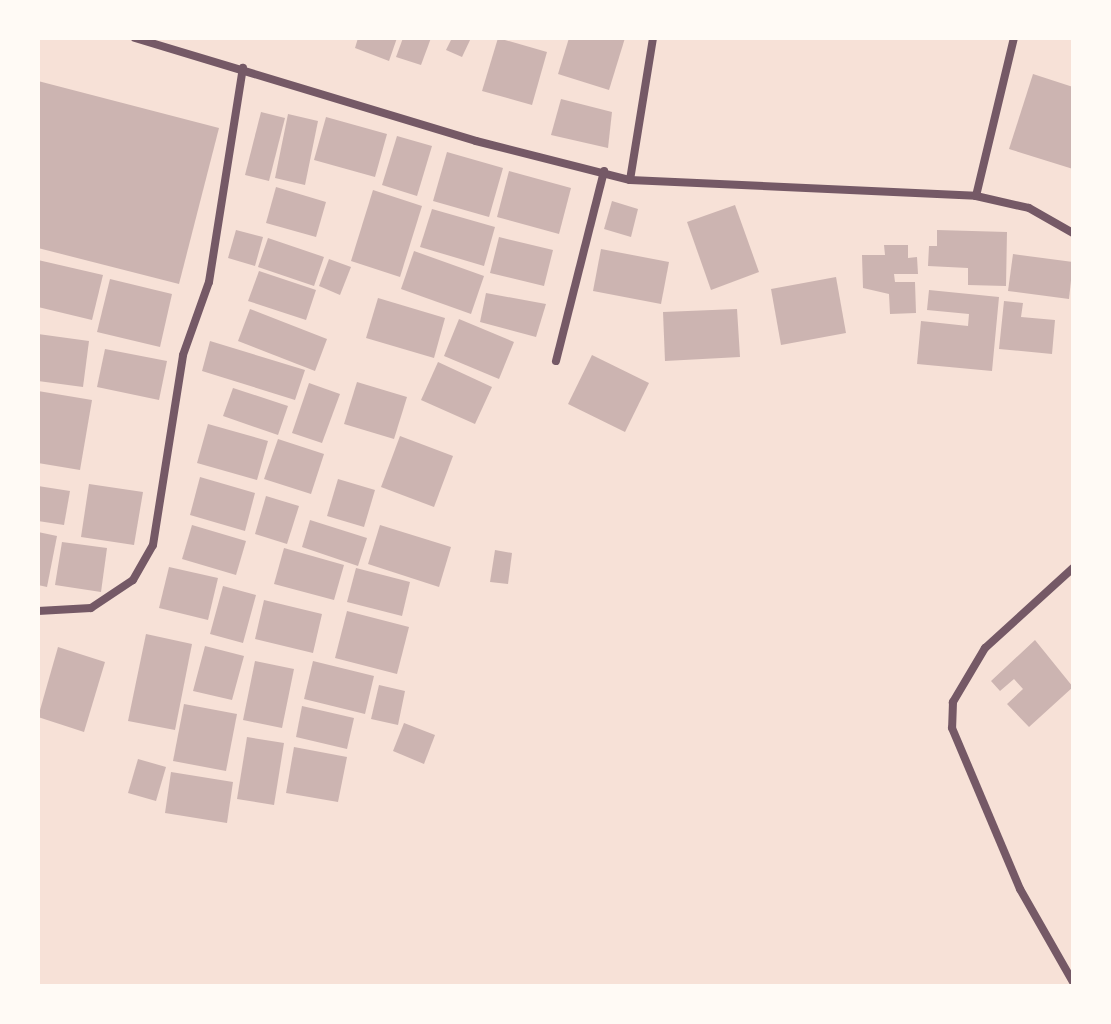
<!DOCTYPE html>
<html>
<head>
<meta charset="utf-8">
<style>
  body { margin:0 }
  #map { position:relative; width:1111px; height:1024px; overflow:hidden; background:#f7e1d7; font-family:"Alegreya Sans",sans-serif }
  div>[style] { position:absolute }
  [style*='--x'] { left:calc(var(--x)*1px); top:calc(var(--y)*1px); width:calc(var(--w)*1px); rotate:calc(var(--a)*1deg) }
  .building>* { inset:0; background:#ccb4b1 }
  .minor>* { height:8px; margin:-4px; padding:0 4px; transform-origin:4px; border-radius:4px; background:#755966 }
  span { translate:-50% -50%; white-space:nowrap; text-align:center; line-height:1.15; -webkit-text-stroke:6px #fffaf5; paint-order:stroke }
  .frame { position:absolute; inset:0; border:40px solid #fffaf5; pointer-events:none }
</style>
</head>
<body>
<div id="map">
  <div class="building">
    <div style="clip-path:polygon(358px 38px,397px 38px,389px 61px,355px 48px)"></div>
    <div style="clip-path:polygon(403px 38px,431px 38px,421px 65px,396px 57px)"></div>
    <div style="clip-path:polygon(452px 38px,471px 38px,462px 57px,446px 50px)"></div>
    <div style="clip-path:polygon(498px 38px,547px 52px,532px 105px,482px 91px)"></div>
    <div style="clip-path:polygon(569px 38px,625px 38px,609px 90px,558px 74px)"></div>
    <div style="clip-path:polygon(1033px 74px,1073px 87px,1073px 169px,1009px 149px)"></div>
    <div style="clip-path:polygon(38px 81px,219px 128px,179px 284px,38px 248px)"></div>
    <div style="clip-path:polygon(561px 99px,612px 112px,608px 148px,551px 135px)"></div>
    <div style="clip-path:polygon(261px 112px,285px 118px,269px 181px,245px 175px)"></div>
    <div style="clip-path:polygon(288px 114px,318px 121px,305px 185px,275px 178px)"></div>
    <div style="clip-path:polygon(326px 117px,387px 134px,375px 177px,314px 160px)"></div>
    <div style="clip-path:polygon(397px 136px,432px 146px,417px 196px,382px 185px)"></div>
    <div style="clip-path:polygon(447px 152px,503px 168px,489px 217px,433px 201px)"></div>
    <div style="clip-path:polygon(509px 171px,571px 188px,559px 234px,497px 217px)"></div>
    <div style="clip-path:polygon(276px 187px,326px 202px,316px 237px,266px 223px)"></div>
    <div style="clip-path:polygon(373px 190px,422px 206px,400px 277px,351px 261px)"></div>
    <div style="clip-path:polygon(612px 201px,638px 209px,631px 237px,604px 229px)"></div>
    <div style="clip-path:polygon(735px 205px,759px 272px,711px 290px,687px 222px)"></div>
    <div style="clip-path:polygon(432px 209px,495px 227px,484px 266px,420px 247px)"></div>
    <div style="clip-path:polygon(236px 230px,263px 237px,255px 266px,228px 258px)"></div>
    <div style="clip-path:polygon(937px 230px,1007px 232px,1006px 286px,968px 285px,968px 268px,928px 266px,929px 246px,937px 246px)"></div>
    <div style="clip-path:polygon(499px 237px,553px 250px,544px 286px,490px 273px)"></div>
    <div style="clip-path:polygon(268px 238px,324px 257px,314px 286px,258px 267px)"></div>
    <div style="clip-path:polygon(884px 245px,908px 245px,908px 258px,917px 257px,918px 274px,894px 274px,895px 282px,915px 282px,916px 313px,890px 314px,889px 294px,863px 288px,862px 255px,885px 255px)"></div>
    <div style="clip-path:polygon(601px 249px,669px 262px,661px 304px,593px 291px)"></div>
    <div style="clip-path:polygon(414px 251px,484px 276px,471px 314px,401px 289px)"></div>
    <div style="clip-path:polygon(1013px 254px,1073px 262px,1069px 299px,1008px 291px)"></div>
    <div style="clip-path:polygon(329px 259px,351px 267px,340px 295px,319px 286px)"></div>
    <div style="clip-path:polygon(38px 260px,103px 275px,92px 320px,38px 307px)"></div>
    <div style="clip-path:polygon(259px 271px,316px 290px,306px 320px,248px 301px)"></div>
    <div style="clip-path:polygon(836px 277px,846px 333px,781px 345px,771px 289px)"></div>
    <div style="clip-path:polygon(110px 279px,172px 294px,160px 347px,97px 332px)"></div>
    <div style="clip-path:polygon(929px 290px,999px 297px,992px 371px,917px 364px,921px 321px,968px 326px,969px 314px,927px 310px)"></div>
    <div style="clip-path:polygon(486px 293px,546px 304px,536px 337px,480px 322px)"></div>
    <div style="clip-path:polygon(378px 298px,445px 318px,434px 358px,366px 338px)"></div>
    <div style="clip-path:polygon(1004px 301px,1023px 303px,1021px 317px,1055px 320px,1052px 354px,999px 349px)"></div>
    <div style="clip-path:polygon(250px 309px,327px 339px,315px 371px,238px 341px)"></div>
    <div style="clip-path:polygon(737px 309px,740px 357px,665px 361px,663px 312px)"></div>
    <div style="clip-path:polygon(459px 319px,514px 342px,499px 379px,444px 356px)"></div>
    <div style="clip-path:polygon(38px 334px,89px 341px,83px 387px,38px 381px)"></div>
    <div style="clip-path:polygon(210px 341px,305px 370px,295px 400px,202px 371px)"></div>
    <div style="clip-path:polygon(105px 349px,167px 361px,159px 400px,97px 387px)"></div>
    <div style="clip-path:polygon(592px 355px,649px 383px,625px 432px,568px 404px)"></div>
    <div style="clip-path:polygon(438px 362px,492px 387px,475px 424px,421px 400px)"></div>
    <div style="clip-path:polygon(357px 382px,407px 397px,394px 439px,344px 424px)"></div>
    <div style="clip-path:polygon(309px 383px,340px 394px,322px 443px,292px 433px)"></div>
    <div style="clip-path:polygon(233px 388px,288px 406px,278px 435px,223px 416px)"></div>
    <div style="clip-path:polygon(38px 391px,92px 400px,80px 470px,38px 463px)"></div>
    <div style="clip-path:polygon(208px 424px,268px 441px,257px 480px,197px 463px)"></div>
    <div style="clip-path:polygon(400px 436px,453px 456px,434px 507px,381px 487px)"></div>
    <div style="clip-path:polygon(278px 439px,324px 454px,311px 494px,264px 479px)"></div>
    <div style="clip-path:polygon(200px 477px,255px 493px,245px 531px,190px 515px)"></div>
    <div style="clip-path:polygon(338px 479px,375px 490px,364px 527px,327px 516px)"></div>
    <div style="clip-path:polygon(89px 484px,143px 492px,134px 545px,81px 537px)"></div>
    <div style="clip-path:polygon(38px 486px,70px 491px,64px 525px,38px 521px)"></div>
    <div style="clip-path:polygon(266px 496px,299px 506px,287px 544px,255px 534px)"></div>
    <div style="clip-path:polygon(310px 520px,367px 538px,358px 566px,302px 547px)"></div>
    <div style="clip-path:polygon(192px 525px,246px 541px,236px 575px,182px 559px)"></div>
    <div style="clip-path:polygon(380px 525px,451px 547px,439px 587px,368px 564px)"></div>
    <div style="clip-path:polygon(38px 532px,57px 536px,47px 587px,38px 585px)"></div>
    <div style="clip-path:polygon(62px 542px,107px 548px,101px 592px,55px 585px)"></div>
    <div style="clip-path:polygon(284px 548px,344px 565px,334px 600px,274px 584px)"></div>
    <div style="clip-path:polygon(495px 550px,512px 553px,508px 584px,490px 582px)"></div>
    <div style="clip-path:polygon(169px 567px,218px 578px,208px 620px,159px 608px)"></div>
    <div style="clip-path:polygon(356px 568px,410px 582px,402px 616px,347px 602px)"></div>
    <div style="clip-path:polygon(223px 586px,256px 595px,243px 643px,210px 634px)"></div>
    <div style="clip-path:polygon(264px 600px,322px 614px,313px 653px,255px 639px)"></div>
    <div style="clip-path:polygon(347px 611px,409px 627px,397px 674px,335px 658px)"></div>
    <div style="clip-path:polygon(146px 634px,192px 644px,175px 730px,128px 721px)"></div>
    <div style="clip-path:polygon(1035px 640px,1073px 687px,1029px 727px,1007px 704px,1023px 689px,1014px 679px,1000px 691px,991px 681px)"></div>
    <div style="clip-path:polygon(205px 646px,244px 656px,232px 700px,193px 691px)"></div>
    <div style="clip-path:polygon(58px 647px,105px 662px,84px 732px,38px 717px)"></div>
    <div style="clip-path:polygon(255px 661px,294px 669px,282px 728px,243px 720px)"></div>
    <div style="clip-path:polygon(313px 661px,374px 676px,365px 714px,304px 699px)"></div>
    <div style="clip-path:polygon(379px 685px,405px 691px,398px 725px,371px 719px)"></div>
    <div style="clip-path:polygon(184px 704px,237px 714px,226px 771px,173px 761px)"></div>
    <div style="clip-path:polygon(302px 706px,354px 718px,347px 749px,296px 737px)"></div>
    <div style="clip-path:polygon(404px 723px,435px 735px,424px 764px,393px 751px)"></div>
    <div style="clip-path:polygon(247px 737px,284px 743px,274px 805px,237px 799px)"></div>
    <div style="clip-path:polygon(294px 747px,347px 757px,338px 802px,286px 793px)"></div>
    <div style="clip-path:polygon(138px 759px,166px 767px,156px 801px,128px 793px)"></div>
    <div style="clip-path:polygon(171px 772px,233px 782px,227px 823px,165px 813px)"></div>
  </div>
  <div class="minor">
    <div style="--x:135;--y:38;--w:356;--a:16.8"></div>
    <div style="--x:476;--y:141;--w:159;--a:14.2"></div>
    <div style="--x:630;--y:180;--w:346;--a:2.6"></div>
    <div style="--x:976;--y:196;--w:54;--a:12.8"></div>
    <div style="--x:1029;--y:208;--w:51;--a:29.6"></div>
    <div style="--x:630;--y:180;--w:144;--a:-80.8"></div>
    <div style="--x:976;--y:196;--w:163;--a:-76.5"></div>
    <div style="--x:556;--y:361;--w:196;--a:-75.8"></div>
    <div style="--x:1073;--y:568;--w:119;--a:137.7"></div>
    <div style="--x:985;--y:648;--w:63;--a:120.7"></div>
    <div style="--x:953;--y:702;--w:26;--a:92"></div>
    <div style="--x:952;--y:728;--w:175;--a:67.1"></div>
    <div style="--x:1020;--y:889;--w:107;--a:60.3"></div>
    <div style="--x:38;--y:611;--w:53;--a:-3.2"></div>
    <div style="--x:91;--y:608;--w:50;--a:-33.7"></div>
    <div style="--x:133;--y:580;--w:40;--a:-60.3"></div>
    <div style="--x:153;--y:545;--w:192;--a:-81"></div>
    <div style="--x:183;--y:355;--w:77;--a:-70.4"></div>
    <div style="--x:209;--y:282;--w:217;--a:-81"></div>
  </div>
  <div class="frame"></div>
</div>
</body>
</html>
